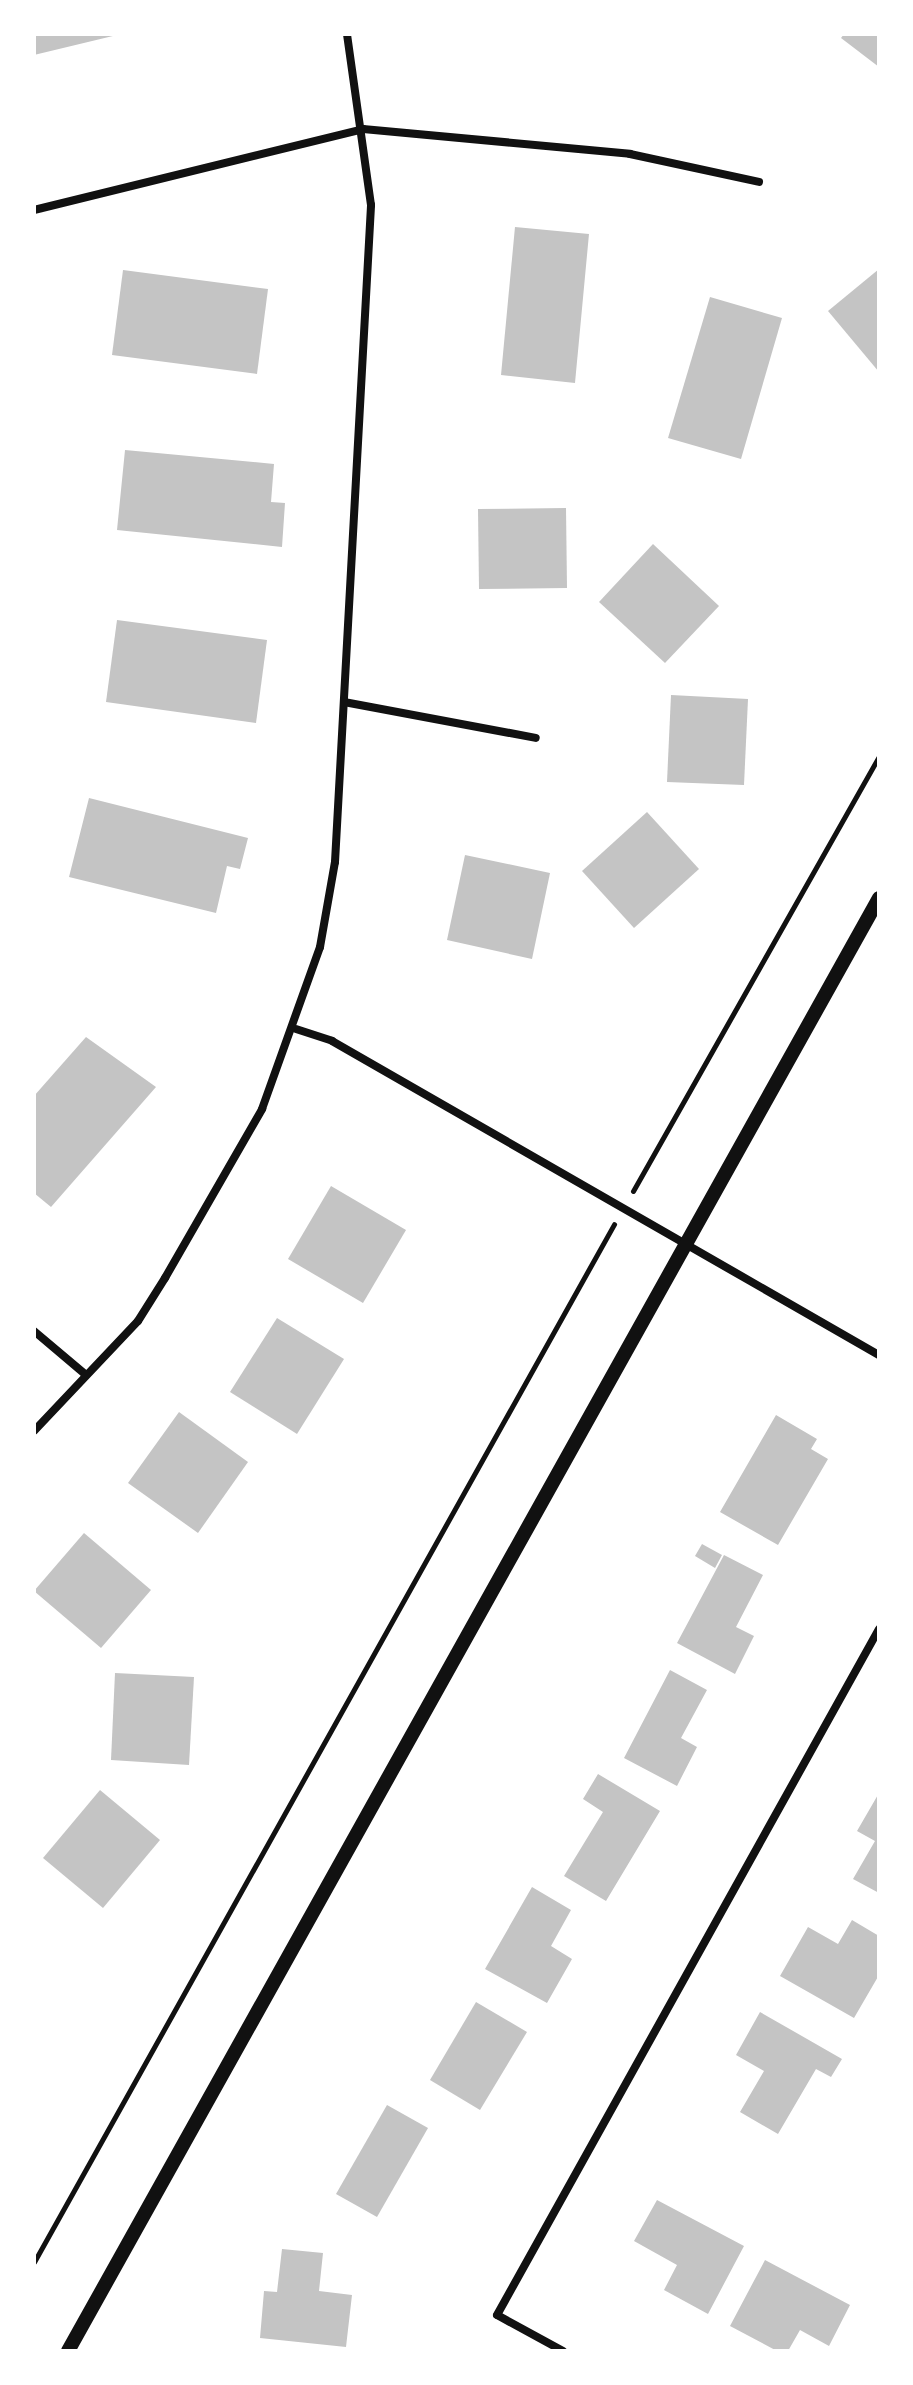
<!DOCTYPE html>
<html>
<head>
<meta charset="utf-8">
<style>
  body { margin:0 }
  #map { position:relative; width:913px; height:2385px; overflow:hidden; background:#fff; font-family:"Golos Text",sans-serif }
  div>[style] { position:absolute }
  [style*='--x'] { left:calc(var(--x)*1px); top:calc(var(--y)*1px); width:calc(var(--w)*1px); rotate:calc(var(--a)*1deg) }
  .building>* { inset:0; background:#c4c4c4 }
  .path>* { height:5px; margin:-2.5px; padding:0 2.5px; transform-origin:2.5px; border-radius:2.5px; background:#111 }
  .minor>* { height:8px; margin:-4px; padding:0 4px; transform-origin:4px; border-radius:4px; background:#111 }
  .tertiary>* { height:14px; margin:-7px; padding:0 7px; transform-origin:7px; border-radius:7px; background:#111 }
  span { translate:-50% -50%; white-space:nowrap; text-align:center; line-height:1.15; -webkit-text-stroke:6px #fff; paint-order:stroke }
  .frame { position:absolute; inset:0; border:36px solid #fff; pointer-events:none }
</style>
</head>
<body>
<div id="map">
  <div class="building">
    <div style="clip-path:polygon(34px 34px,117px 34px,117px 35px,34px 55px)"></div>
    <div style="clip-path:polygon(844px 34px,879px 34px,879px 67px,841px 38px)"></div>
    <div style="clip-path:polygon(515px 227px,589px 234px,575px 383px,501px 375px)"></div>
    <div style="clip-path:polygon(879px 269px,879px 372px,828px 311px)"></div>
    <div style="clip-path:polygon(123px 270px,268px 289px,257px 374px,112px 355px)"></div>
    <div style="clip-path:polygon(710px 297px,782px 318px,741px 459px,668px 438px)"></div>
    <div style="clip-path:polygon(125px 450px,274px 464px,271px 502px,285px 503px,282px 547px,117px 530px)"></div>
    <div style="clip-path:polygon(566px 508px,567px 588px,479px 589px,478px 509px)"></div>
    <div style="clip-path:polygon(653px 544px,719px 606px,665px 663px,599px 602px)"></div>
    <div style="clip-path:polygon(117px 620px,267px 640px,256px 723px,106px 702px)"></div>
    <div style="clip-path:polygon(671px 695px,748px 699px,744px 785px,667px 782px)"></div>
    <div style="clip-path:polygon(89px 798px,248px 838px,240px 869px,227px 866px,216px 913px,69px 877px)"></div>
    <div style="clip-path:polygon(647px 812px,699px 869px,634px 928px,582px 871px)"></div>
    <div style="clip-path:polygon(465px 855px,550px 873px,532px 959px,447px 940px)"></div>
    <div style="clip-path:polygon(86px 1037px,156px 1087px,51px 1207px,34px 1193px,34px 1096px)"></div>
    <div style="clip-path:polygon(331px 1186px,406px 1230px,363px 1303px,288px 1259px)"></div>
    <div style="clip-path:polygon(277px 1318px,344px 1359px,297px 1434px,230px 1392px)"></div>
    <div style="clip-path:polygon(179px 1412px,248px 1462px,198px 1533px,128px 1483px)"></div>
    <div style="clip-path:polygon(776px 1415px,817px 1439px,811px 1449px,828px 1459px,778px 1545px,720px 1512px)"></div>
    <div style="clip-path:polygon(84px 1533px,151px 1590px,101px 1648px,34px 1591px)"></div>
    <div style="clip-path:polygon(702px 1544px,722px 1555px,715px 1568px,695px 1556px)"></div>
    <div style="clip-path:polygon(724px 1555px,763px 1575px,736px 1627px,754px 1636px,735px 1674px,677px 1643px)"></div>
    <div style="clip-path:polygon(670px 1670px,707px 1690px,681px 1738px,697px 1747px,677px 1786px,624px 1758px)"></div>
    <div style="clip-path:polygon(115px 1673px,194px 1677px,189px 1765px,111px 1760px)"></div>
    <div style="clip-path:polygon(598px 1774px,660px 1811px,606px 1901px,564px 1876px,603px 1812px,583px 1799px)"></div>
    <div style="clip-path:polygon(100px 1790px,160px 1840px,103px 1908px,43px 1858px)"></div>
    <div style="clip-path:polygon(879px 1793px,879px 1893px,853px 1879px,875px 1841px,857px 1831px)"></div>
    <div style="clip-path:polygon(532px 1887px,571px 1910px,551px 1946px,572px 1959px,547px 2003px,485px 1969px)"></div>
    <div style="clip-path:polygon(852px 1920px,879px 1936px,879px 1975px,854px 2018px,780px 1976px,808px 1927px,838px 1944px)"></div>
    <div style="clip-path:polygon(476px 2002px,527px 2032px,480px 2110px,430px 2080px)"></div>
    <div style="clip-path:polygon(760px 2012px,842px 2059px,831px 2077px,816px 2069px,778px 2134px,740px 2112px,764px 2071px,736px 2055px)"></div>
    <div style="clip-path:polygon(387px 2105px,428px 2128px,377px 2217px,336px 2194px)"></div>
    <div style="clip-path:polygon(657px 2200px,744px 2246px,708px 2314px,664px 2290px,677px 2265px,634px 2241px)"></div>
    <div style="clip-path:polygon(282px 2249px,323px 2253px,319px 2291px,352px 2295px,346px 2347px,260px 2338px,264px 2291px,277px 2292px)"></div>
    <div style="clip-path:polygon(765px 2260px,850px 2305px,829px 2346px,800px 2330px,788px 2351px,777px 2351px,730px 2326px)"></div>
  </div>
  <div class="path">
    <div style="--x:633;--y:1191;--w:499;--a:-60.5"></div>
    <div style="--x:34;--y:2262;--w:1189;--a:-60.8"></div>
  </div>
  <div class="minor">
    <div style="--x:34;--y:210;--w:339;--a:-13.8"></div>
    <div style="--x:363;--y:129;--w:268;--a:5.3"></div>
    <div style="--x:630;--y:154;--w:132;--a:12.2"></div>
    <div style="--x:344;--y:702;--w:195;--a:10.6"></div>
    <div style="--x:296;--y:1029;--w:38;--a:18"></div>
    <div style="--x:332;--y:1041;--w:631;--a:29.86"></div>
    <div style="--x:34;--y:1331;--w:68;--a:40.2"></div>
    <div style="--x:34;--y:1431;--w:151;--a:-46.6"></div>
    <div style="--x:138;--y:1321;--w:51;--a:-57.9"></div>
    <div style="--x:165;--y:1278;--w:195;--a:-60.1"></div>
    <div style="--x:262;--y:1109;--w:172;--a:-70.3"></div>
    <div style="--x:320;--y:947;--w:86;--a:-80"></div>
    <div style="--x:335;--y:862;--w:658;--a:-86.86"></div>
    <div style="--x:371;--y:205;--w:173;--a:-98"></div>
    <div style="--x:563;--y:2351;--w:75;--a:-151.4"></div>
    <div style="--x:497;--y:2315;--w:785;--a:-60.89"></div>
  </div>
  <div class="tertiary">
    <div style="--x:68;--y:2351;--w:1664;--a:-60.83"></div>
  </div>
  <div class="frame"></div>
</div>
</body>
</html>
